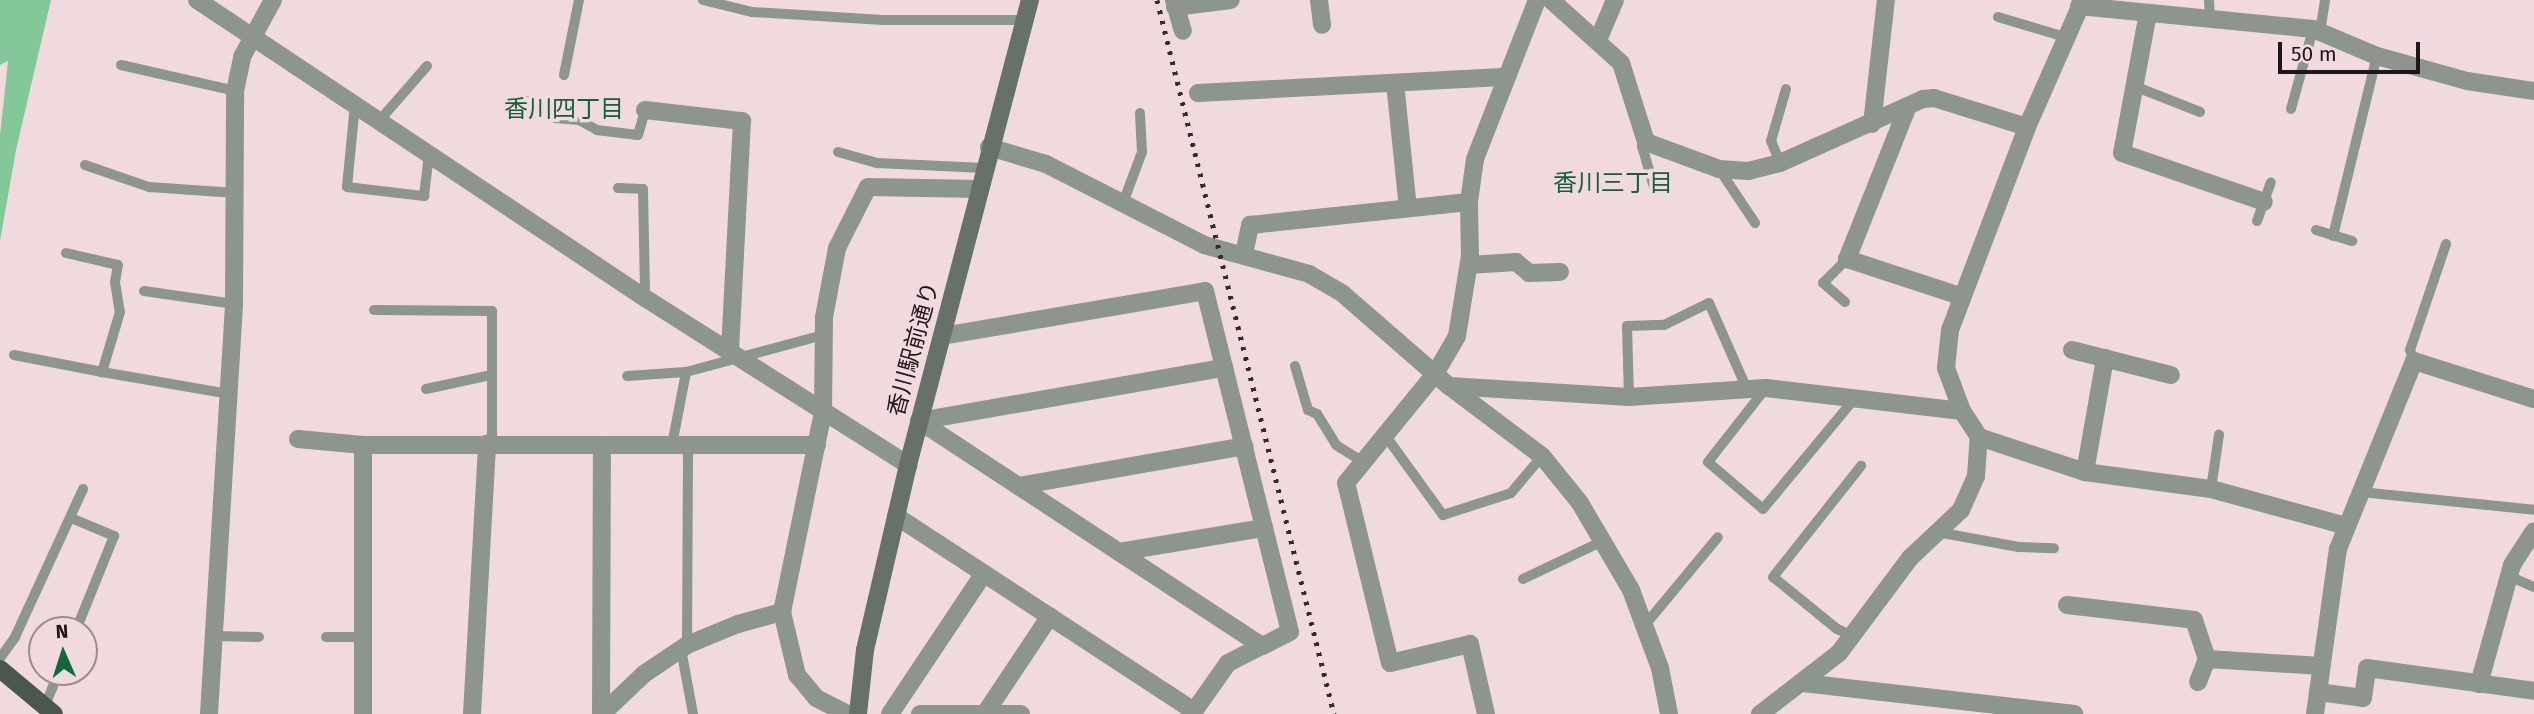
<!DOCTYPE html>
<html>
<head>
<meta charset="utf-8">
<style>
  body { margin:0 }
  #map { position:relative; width:2534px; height:714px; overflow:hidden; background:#f1dade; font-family:"Fira Sans","Noto Sans JP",sans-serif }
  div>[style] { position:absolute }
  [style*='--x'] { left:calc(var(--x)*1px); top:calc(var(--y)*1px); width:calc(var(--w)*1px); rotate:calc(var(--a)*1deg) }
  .water>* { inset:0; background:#84c89a }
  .lane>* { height:10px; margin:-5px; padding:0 5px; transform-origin:5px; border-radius:5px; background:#8d958f }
  .street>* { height:18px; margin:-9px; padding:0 9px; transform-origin:9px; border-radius:9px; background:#8d958f }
  .secondary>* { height:18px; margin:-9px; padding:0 9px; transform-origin:9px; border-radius:9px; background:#667169 }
  .primary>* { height:18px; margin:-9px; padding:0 9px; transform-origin:9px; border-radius:9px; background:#4a574e }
  .rail>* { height:5px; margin-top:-2.5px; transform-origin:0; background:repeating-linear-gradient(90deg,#352b2d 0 3.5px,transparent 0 10.5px) }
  span { translate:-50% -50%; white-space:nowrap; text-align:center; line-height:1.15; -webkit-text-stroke:7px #f1dade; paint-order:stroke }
  .street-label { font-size:23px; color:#1e1618 }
  .neighbourhood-label { font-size:24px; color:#156137 }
  .north { position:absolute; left:28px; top:616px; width:70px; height:70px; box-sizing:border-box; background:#f1dade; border:2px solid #9d8c8f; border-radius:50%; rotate:357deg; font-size:19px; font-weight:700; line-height:28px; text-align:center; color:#1e1618 }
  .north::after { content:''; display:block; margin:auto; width:24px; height:32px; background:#12683a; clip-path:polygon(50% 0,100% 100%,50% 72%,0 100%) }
  .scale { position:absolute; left:2278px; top:42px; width:142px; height:32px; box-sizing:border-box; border:4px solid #1e1618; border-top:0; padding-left:9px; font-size:21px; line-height:24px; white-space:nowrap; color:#1e1618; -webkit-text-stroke:5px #f1dade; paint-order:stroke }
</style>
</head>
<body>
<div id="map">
  <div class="water">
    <div style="clip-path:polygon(0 0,51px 0,16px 150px,0 241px,0 135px,8px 61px,0 65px)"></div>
  </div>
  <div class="lane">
    <div style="--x:703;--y:0;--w:50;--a:13.8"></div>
    <div style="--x:752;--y:12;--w:131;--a:3.5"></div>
    <div style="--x:883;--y:20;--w:138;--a:0"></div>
    <div style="--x:2209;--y:0;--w:19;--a:87"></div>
    <div style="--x:1998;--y:17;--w:70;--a:16.6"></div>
    <div style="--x:2320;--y:32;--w:32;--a:-81"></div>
    <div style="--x:121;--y:65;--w:117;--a:12.8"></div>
    <div style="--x:564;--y:75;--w:76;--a:-78.7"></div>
    <div style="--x:2134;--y:86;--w:71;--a:21.5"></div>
    <div style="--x:528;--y:101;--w:32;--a:32"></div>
    <div style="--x:555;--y:118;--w:24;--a:5"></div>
    <div style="--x:579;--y:120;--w:21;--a:29"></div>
    <div style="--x:597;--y:130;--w:41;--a:7"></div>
    <div style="--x:638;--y:135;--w:26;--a:-74"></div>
    <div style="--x:355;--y:105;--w:82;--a:95.6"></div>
    <div style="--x:347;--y:187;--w:78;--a:6.7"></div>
    <div style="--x:424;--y:196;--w:42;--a:-83.2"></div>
    <div style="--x:2291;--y:109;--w:83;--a:-74.6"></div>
    <div style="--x:379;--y:121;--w:73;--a:-48.9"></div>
    <div style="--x:1646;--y:142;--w:6;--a:135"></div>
    <div style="--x:1642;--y:146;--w:43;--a:73.7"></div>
    <div style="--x:838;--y:152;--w:41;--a:15.8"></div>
    <div style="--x:877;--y:163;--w:107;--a:2.7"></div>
    <div style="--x:1780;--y:163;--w:24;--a:-112"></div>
    <div style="--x:1771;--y:141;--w:54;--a:-73.9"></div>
    <div style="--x:85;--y:165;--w:68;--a:19"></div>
    <div style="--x:149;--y:187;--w:87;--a:3.9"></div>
    <div style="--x:1719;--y:169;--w:65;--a:56.3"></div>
    <div style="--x:618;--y:188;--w:25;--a:2"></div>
    <div style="--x:643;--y:189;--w:109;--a:88.9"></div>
    <div style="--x:1123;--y:203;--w:54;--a:-69.6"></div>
    <div style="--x:1142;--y:152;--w:39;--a:-93"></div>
    <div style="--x:2257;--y:221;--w:41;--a:-70.3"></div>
    <div style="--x:2316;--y:230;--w:38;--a:17"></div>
    <div style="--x:2333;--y:236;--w:185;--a:-76.3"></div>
    <div style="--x:66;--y:253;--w:53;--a:13"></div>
    <div style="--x:118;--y:265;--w:17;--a:100"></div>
    <div style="--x:115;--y:282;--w:30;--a:81"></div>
    <div style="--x:120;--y:312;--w:63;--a:106.7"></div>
    <div style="--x:102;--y:372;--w:130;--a:9.8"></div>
    <div style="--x:144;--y:291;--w:91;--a:8.2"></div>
    <div style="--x:1845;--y:302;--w:29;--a:-139"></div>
    <div style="--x:1823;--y:283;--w:34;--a:-45"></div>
    <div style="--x:374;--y:310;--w:118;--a:0.5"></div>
    <div style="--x:492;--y:311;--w:132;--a:90"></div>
    <div style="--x:14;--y:355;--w:90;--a:10.9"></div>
    <div style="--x:2414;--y:361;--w:12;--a:-110"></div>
    <div style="--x:2410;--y:350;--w:112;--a:-71.2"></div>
    <div style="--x:1295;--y:366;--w:46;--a:73.5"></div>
    <div style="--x:1308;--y:410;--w:10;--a:24"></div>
    <div style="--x:1317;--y:414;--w:36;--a:58"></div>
    <div style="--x:1336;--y:445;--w:32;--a:32"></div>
    <div style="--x:627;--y:376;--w:59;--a:-3.9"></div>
    <div style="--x:686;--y:372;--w:142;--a:-15.1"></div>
    <div style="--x:1766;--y:388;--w:94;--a:128.1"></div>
    <div style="--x:1708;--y:462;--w:72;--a:40.5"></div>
    <div style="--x:1763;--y:509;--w:146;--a:-50.3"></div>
    <div style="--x:426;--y:389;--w:66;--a:-12.2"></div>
    <div style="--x:1629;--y:397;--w:71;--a:-91.6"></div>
    <div style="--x:1627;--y:326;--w:37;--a:-2"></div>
    <div style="--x:1664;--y:325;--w:50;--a:-26.1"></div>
    <div style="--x:1709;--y:303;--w:92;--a:66.2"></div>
    <div style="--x:1385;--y:435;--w:99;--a:54.1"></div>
    <div style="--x:1443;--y:515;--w:71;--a:-17.9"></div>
    <div style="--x:1511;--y:493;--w:48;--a:-50"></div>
    <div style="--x:672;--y:445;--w:74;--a:-79.1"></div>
    <div style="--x:2211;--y:489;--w:55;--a:-81.6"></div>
    <div style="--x:2361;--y:492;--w:174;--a:5.9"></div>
    <div style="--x:71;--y:518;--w:47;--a:22.7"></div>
    <div style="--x:114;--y:536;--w:101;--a:112"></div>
    <div style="--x:1937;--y:532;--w:83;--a:10.4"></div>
    <div style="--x:2019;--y:547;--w:35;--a:2"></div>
    <div style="--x:2509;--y:576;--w:27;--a:24"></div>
    <div style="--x:1523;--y:579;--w:89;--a:-25.4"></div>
    <div style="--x:1645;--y:625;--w:114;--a:-50.3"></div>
    <div style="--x:215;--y:636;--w:44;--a:1.3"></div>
    <div style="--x:1853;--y:636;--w:17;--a:-156"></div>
    <div style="--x:1837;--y:629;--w:82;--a:-140.9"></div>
    <div style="--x:1773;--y:577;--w:142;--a:-51.6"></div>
    <div style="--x:326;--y:637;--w:37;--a:0"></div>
    <div style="--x:687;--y:645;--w:200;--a:-89.7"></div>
    <div style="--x:681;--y:649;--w:66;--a:79.5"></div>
    <div style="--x:0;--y:658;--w:26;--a:-54"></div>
    <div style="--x:15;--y:637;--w:163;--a:-65.3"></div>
    <div style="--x:45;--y:706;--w:37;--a:-68"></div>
  </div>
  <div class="street">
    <div style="--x:197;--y:0;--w:538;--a:33.63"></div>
    <div style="--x:645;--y:298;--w:312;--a:32.4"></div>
    <div style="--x:1174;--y:0;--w:32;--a:74"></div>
    <div style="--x:1319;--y:0;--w:25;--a:83"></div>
    <div style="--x:1551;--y:0;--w:94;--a:42"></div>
    <div style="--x:1621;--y:63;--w:83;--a:72.4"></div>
    <div style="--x:1646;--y:142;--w:78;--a:20.3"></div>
    <div style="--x:1719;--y:169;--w:29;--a:4"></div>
    <div style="--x:1748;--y:171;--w:33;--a:-14"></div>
    <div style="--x:1780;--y:163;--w:157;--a:-24.1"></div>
    <div style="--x:1923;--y:99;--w:11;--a:-5"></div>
    <div style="--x:1934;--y:98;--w:97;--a:17.3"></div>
    <div style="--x:2079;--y:6;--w:235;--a:5.6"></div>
    <div style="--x:2313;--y:29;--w:69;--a:22.9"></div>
    <div style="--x:2377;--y:56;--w:93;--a:15.5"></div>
    <div style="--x:2467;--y:81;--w:68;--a:8.5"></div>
    <div style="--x:1175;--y:7;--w:56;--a:-7.1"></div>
    <div style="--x:2148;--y:13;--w:142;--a:100.5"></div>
    <div style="--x:2122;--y:153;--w:150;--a:19"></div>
    <div style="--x:1598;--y:40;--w:43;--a:-67"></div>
    <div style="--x:1395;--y:83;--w:126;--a:84.1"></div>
    <div style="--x:1198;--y:93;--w:309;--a:-3"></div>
    <div style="--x:1908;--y:106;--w:165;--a:111.7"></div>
    <div style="--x:1847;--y:259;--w:119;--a:18.1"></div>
    <div style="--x:645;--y:110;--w:98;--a:6.5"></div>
    <div style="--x:742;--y:121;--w:229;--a:93"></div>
    <div style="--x:1872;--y:124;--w:125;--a:-83.6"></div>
    <div style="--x:989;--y:147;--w:59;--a:16.6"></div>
    <div style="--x:1046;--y:164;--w:178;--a:27.1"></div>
    <div style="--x:1204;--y:245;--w:109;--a:15.4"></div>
    <div style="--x:1309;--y:274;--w:39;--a:30"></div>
    <div style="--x:1343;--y:294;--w:140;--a:41"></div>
    <div style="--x:1449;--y:386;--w:116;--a:37"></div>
    <div style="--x:1542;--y:456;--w:60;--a:51"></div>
    <div style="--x:1580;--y:503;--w:101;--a:59.6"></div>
    <div style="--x:1631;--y:590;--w:83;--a:69.6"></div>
    <div style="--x:1660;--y:668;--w:47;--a:78.9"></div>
    <div style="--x:1244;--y:254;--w:30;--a:-78"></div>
    <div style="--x:1250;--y:225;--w:220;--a:-6"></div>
    <div style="--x:1469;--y:265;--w:47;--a:-3.7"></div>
    <div style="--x:1516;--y:262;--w:17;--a:40"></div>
    <div style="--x:1529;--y:273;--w:31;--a:-2"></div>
    <div style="--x:942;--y:336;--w:267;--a:-9.7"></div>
    <div style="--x:1205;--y:291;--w:351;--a:76"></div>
    <div style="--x:1290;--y:632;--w:31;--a:153"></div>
    <div style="--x:1262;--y:646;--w:410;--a:-146.7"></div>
    <div style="--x:919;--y:421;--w:310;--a:-9.9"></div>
    <div style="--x:2072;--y:350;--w:102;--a:14.2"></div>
    <div style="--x:1449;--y:386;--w:180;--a:3.5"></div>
    <div style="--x:1629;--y:397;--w:137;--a:-3.8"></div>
    <div style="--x:1766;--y:388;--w:197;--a:6.7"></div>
    <div style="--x:1979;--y:437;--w:112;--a:18.3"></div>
    <div style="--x:2085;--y:472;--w:127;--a:7.7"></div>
    <div style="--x:2211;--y:489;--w:140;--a:15.3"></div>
    <div style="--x:298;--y:439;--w:65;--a:5.3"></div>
    <div style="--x:363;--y:445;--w:454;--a:0"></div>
    <div style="--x:2085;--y:472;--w:116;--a:-80"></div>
    <div style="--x:1018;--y:486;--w:230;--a:-10"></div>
    <div style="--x:896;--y:516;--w:356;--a:33.2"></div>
    <div style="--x:1119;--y:552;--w:147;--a:-9.4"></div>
    <div style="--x:2067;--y:605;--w:128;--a:6.7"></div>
    <div style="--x:2194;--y:620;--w:41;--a:71.6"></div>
    <div style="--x:782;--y:612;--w:203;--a:-78.4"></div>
    <div style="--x:823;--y:413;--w:96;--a:-89.4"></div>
    <div style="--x:824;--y:317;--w:70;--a:-79.3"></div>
    <div style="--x:837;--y:248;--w:68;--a:-63.1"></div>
    <div style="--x:868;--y:187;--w:111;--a:1"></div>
    <div style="--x:2198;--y:682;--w:25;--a:-69"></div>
    <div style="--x:2207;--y:659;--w:114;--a:3.5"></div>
    <div style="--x:1803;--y:683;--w:273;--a:6.5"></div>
    <div style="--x:2479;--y:684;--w:123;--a:-74.5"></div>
    <div style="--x:2512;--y:565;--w:40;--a:-57.1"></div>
    <div style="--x:2318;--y:692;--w:45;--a:7.6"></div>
    <div style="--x:2363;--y:698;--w:30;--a:-82"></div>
    <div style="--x:2367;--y:668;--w:169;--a:7.8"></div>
    <div style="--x:986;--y:712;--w:115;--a:-56.3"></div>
    <div style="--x:209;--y:714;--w:411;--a:-86.5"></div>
    <div style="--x:234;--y:304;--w:213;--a:-89.7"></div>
    <div style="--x:235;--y:91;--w:35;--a:-78"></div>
    <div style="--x:242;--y:57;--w:65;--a:-61.5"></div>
    <div style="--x:363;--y:714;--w:269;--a:-90"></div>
    <div style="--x:472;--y:714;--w:271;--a:-86.8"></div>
    <div style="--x:601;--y:714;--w:269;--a:-89.8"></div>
    <div style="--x:602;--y:714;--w:58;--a:-43.6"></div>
    <div style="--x:644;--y:674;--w:52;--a:-34"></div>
    <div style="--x:687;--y:645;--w:55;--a:-22.4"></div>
    <div style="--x:738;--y:624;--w:46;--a:-15.3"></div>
    <div style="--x:782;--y:612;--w:65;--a:76.6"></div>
    <div style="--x:797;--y:675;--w:30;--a:50"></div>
    <div style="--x:816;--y:698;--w:35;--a:27"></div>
    <div style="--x:890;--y:714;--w:169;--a:-56.3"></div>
    <div style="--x:920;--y:714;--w:101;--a:0"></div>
    <div style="--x:1192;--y:714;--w:62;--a:-54.8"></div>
    <div style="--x:1228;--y:663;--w:38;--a:-27"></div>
    <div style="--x:1486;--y:714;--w:72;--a:-102.9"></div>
    <div style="--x:1470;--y:644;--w:82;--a:166.6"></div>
    <div style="--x:1390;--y:663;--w:185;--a:-103.7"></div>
    <div style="--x:1346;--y:483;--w:141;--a:-50.8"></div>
    <div style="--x:1435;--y:374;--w:44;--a:-59.9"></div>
    <div style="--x:1457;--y:336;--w:81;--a:-80.8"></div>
    <div style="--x:1470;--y:256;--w:54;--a:-91.1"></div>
    <div style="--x:1469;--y:202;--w:43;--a:-82.1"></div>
    <div style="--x:1475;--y:159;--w:171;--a:-68.7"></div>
    <div style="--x:1760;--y:714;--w:100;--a:-37.7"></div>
    <div style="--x:1839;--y:653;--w:119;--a:-53.2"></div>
    <div style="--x:1910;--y:558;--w:70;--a:-43.3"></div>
    <div style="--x:1961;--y:510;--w:37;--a:-66"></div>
    <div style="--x:1976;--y:476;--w:39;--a:-86"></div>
    <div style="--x:1979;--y:437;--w:31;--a:-123"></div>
    <div style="--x:1962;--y:411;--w:46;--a:-110.4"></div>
    <div style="--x:1946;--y:368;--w:38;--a:-84"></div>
    <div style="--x:1950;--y:330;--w:217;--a:-69.2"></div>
    <div style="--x:2027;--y:127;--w:139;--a:-66.2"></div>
    <div style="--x:2315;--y:714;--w:167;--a:-82.1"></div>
    <div style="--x:2338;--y:549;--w:203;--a:-68"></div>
    <div style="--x:2414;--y:361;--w:126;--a:17.6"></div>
  </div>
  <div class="secondary">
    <div style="--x:858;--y:714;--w:64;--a:-83.8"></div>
    <div style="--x:865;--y:650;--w:190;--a:-76.9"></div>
    <div style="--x:908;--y:465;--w:481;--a:-75.3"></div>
  </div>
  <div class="primary">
    <div style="--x:0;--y:669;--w:70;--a:39.8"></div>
  </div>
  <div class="rail">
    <div style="--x:1157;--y:0;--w:736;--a:76.08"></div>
  </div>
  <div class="street-label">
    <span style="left:913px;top:349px;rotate:-75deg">香川駅前通り</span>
  </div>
  <div class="neighbourhood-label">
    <span style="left:564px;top:110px">香川四丁目</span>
    <span style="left:1613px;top:184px">香川三丁目</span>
  </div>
  <div class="north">N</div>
  <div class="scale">50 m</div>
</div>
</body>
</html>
